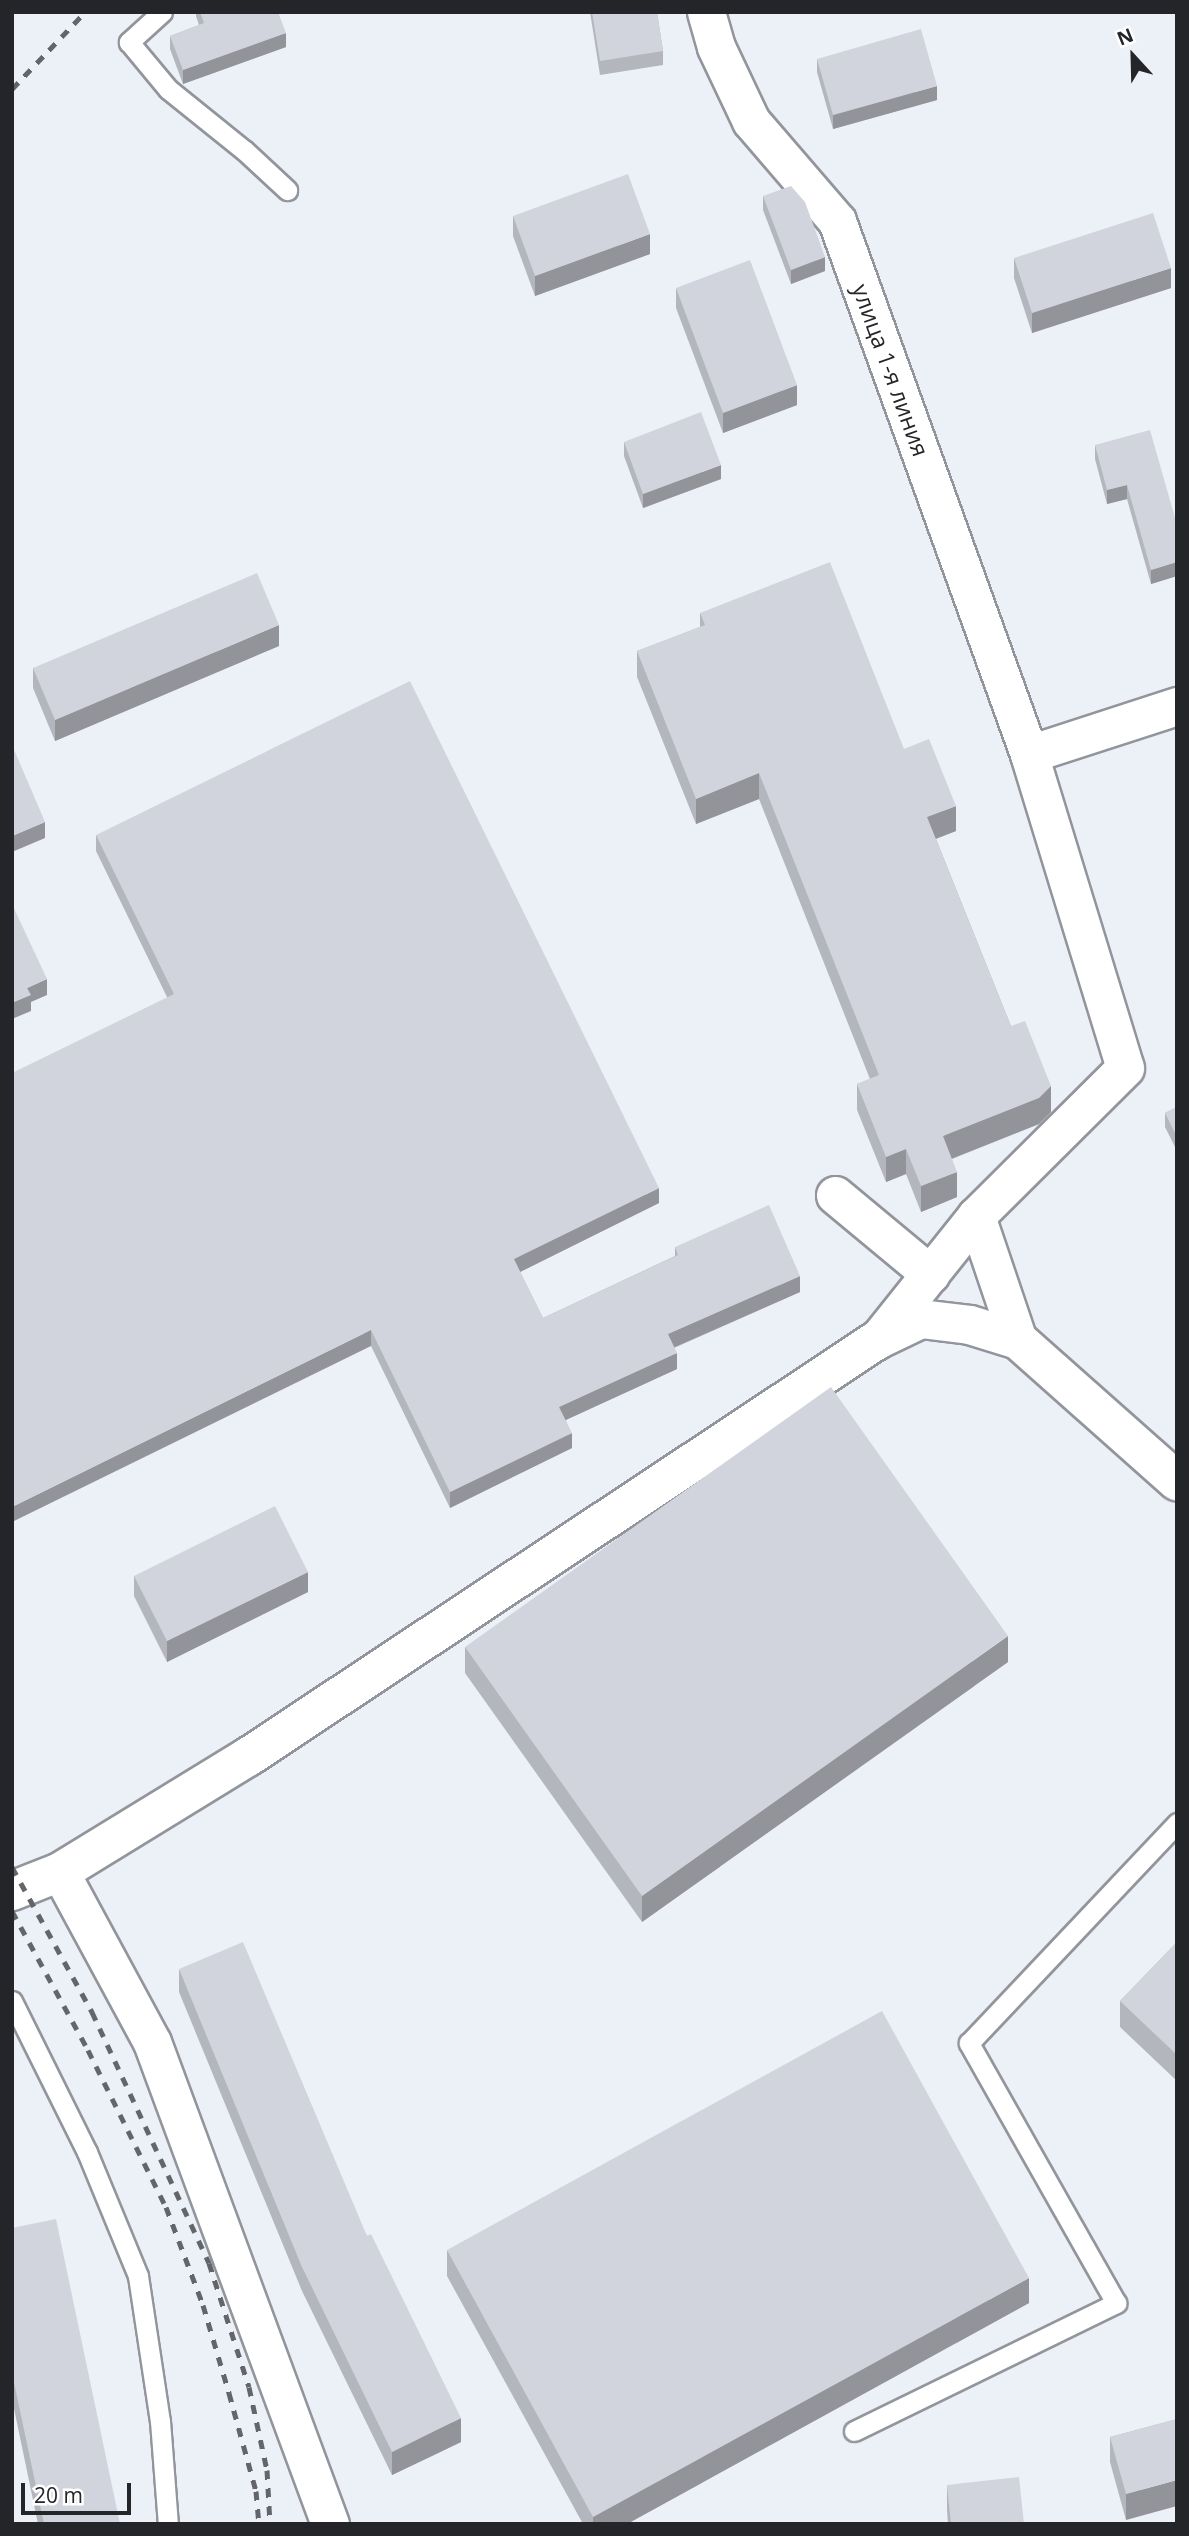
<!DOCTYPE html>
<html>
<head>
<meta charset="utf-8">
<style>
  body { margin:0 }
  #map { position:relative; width:1189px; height:2536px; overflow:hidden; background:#ecf0f7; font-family:"Open Sans",sans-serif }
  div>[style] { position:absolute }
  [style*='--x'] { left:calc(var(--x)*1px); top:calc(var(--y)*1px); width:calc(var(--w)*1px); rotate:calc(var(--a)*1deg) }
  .roads { filter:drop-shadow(2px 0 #92959c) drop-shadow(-2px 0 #92959c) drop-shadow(0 2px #92959c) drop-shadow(0 -2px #92959c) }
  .service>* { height:19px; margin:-9.5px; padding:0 9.5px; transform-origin:9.5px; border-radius:9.5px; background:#fff }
  .minor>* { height:37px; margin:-18.5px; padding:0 18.5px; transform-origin:18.5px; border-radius:18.5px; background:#fff }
  .tertiary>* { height:38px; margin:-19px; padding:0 19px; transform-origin:19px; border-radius:19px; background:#fff }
  .rail>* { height:5px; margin-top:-2.5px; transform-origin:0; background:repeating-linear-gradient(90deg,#63656a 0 9px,transparent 0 18px) }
  .wall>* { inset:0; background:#b4b6bd }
  .shaded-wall>* { inset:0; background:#92949a }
  .building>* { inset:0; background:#d1d4dc }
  span { translate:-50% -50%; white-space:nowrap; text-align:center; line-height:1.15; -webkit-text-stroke:7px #fff; paint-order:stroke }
  .street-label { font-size:23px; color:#242528 }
  .frame { position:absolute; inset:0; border:14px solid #242528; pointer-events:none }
  .north { position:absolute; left:1098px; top:21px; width:70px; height:70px; -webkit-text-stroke:5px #fff; paint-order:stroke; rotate:338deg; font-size:19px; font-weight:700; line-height:28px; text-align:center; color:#242528 }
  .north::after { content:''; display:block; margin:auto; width:24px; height:32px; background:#242528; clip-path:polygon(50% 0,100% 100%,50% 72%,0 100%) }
  .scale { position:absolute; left:21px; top:2483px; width:110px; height:32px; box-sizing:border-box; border:4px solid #242528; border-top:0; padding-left:9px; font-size:21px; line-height:24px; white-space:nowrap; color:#242528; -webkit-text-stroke:5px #fff; paint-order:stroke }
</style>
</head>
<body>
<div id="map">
  <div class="roads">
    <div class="service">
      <div style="--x:162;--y:12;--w:45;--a:137.7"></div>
      <div style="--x:129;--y:42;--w:61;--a:50.3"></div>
      <div style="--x:168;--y:89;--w:97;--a:38.8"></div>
      <div style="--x:244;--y:150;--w:59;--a:42.9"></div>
      <div style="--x:12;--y:2001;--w:169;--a:63.6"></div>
      <div style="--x:87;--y:2152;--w:134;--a:67.6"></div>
      <div style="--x:138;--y:2276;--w:147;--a:81.4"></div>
      <div style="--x:160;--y:2421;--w:103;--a:85.6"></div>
      <div style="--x:854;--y:2431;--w:292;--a:-26"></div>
      <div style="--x:1116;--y:2303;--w:299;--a:-119.5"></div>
      <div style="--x:969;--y:2043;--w:303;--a:-46.6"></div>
    </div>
    <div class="minor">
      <div style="--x:706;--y:12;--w:36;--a:74"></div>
      <div style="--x:716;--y:47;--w:82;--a:64.7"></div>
      <div style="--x:751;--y:121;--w:132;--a:49.3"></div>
      <div style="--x:837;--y:221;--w:567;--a:70.19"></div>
      <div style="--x:1029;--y:754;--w:328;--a:73"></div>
      <div style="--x:1125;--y:1068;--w:210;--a:135.2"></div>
      <div style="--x:976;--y:1216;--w:159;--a:128.6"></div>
      <div style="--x:1029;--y:754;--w:156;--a:-18"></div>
      <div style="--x:835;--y:1195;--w:124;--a:39.7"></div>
      <div style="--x:976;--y:1216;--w:131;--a:71.3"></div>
      <div style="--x:60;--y:1872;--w:193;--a:61.6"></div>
      <div style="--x:152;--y:2042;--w:514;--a:69.73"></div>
    </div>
    <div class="tertiary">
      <div style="--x:12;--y:1891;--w:52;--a:-21.6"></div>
      <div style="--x:60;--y:1872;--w:220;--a:-31.5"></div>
      <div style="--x:248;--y:1757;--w:755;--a:-33.54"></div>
      <div style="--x:877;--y:1340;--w:49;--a:-25.5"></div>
      <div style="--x:921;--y:1319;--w:49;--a:7"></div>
      <div style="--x:970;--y:1325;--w:50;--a:17.4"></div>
      <div style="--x:1018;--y:1340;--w:213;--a:41.6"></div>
    </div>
  </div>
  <div class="rail">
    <div style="--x:12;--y:89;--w:106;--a:-46.5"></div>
    <div style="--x:12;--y:1867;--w:166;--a:61.1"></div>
    <div style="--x:92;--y:2012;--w:277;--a:65"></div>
    <div style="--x:209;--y:2263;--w:130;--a:72.1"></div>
    <div style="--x:249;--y:2387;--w:85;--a:77.8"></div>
    <div style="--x:267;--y:2470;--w:54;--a:86.8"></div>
    <div style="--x:12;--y:1911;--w:158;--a:61.3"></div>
    <div style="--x:88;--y:2050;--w:175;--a:63.6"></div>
    <div style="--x:166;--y:2207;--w:105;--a:69.3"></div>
    <div style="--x:203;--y:2305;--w:92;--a:73.5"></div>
    <div style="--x:229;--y:2393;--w:102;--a:74.6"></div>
    <div style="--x:256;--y:2491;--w:33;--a:85"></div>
  </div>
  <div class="wall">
    <div style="clip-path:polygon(196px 12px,278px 12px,286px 47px,183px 84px,170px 49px,170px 36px,199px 25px,196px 16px)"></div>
    <div style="clip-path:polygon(590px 12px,657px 12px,663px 51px,663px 65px,600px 75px)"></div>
    <div style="clip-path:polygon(817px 59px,937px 100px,833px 129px,817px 72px)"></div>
    <div style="clip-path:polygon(763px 196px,825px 271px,791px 284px,763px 210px)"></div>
    <div style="clip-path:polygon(513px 216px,650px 254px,535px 296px,513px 236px)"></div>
    <div style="clip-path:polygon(1014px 258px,1171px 288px,1032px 333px,1014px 278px)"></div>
    <div style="clip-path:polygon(676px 288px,797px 405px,723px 433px,676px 308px)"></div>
    <div style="clip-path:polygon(624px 442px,721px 479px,643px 508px,624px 456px)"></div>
    <div style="clip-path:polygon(1095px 445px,1177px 525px,1177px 576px,1151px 584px,1127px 499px,1107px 504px,1095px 459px)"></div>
    <div style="clip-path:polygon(700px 613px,904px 749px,956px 831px,936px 839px,1011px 1026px,1051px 1112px,1039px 1124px,952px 1159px,957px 1197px,921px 1212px,906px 1174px,886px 1182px,857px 1110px,857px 1084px,870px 1079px,759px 799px,696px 824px,637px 677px,637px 651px,700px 627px)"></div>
    <div style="clip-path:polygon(279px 646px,55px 741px,33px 688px,33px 668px)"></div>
    <div style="clip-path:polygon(96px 835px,659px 1203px,520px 1272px,543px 1318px,675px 1256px,675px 1247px,800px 1292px,674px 1348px,677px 1369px,566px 1420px,572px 1448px,450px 1508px,371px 1346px,167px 997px,96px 851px)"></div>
    <div style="clip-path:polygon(1177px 1107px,1177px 1151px,1165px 1127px,1165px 1113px)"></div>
    <div style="clip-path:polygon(134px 1576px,308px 1592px,167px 1662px,134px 1596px)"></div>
    <div style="clip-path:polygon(465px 1647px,1008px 1662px,642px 1922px,465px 1673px)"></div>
    <div style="clip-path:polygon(1177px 1942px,1177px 2081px,1120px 2027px,1120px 2001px)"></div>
    <div style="clip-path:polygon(179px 1969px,367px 2236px,461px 2442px,392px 2475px,302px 2291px,179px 1992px)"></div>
    <div style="clip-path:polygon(12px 2228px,120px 2524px,38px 2524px,12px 2399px)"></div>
    <div style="clip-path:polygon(447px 2250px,1029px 2303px,627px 2524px,583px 2524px,447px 2276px)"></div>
    <div style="clip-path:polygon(1177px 2419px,1126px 2520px,1110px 2462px,1110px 2437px)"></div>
    <div style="clip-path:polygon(947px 2485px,1024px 2524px,948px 2524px,947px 2510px)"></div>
  </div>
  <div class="shaded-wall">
    <div style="clip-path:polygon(286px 33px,286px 47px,183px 84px,183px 70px)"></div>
    <div style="clip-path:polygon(937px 86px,937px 100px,833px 129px,833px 115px)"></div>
    <div style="clip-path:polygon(650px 234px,650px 254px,535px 296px,535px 276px)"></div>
    <div style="clip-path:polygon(825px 257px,825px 271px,791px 284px,791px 270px)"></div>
    <div style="clip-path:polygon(1171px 268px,1171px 288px,1032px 333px,1032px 313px)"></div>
    <div style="clip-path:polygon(797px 385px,797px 405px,723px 433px,723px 413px)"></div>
    <div style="clip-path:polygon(721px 465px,721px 479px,643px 508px,643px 494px)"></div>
    <div style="clip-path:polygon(1127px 485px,1127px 499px,1107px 504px,1107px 490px)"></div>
    <div style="clip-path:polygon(1177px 562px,1177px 576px,1151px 584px,1151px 570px)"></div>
    <div style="clip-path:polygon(279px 625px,279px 646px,55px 741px,55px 720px)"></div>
    <div style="clip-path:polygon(759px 773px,759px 799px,696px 824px,696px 799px)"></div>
    <div style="clip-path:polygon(956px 806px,956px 831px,927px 842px,927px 817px)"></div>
    <div style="clip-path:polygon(45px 822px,45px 838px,12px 852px,12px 836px)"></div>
    <div style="clip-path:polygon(47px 979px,47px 995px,31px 1002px,31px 1011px,12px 1019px,12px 1003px,27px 988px)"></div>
    <div style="clip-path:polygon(1051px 1086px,1051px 1112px,1039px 1124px,943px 1162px,943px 1136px)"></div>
    <div style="clip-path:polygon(906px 1149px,906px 1174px,886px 1182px,886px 1157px)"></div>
    <div style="clip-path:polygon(957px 1172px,957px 1197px,921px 1212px,921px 1186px)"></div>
    <div style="clip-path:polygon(659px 1188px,659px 1203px,514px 1275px,514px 1259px)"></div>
    <div style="clip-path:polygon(800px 1276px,800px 1292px,668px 1350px,668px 1334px)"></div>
    <div style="clip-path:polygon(371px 1330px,371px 1346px,12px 1522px,12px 1507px)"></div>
    <div style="clip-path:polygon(677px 1353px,677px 1369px,559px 1423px,559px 1407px)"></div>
    <div style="clip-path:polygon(572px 1433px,572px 1448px,450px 1508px,450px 1492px)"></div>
    <div style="clip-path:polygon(308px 1572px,308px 1592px,167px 1662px,167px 1641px)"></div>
    <div style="clip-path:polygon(1008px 1636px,1008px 1662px,642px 1922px,642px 1896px)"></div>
    <div style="clip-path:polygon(1029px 2278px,1029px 2303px,627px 2524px,593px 2524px,593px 2517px)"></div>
    <div style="clip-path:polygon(461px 2418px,461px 2442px,392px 2475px,392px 2452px)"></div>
    <div style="clip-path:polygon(1177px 2480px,1177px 2506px,1126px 2520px,1126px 2494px)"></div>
  </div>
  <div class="building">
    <div style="clip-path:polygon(200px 12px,278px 12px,286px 33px,183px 70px,170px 36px,204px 23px)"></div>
    <div style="clip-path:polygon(592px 12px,657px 12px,663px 51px,600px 61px)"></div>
    <div style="clip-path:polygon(921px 29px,937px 86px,833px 115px,817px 59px)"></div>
    <div style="clip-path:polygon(628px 174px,650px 234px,535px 276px,513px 216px)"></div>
    <div style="clip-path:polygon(791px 186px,805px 202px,825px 257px,791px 270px,763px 196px)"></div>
    <div style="clip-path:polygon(1153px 213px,1171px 268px,1032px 313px,1014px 258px)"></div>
    <div style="clip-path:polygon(750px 260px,797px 385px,723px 413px,676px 288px)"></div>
    <div style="clip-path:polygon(701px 412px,721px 465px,643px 494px,624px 442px)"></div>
    <div style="clip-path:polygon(1150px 430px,1177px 525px,1177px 562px,1151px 570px,1127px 485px,1107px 490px,1095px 445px)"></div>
    <div style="clip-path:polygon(830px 562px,904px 749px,929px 739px,956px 806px,927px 817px,1011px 1026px,1025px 1021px,1051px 1086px,1039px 1098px,943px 1136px,957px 1172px,921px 1186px,906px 1149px,886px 1157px,857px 1084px,879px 1075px,759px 773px,696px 799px,637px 651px,705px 625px,700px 613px)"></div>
    <div style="clip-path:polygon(257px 573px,279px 625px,55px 720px,33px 668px)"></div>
    <div style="clip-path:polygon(410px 681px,659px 1188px,514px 1259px,543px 1318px,678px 1255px,675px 1247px,769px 1205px,800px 1276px,668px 1334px,677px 1353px,559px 1407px,572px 1433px,450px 1492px,371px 1330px,12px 1507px,12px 1073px,174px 994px,96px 835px)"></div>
    <div style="clip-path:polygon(12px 745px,45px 822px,12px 836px)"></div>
    <div style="clip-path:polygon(12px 904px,47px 979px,27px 988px,31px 995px,12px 1003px)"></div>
    <div style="clip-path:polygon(1177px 1107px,1177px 1137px,1165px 1113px)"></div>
    <div style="clip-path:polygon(831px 1387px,1008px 1636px,642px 1896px,465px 1647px)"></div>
    <div style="clip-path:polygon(275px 1506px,308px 1572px,167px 1641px,134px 1576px)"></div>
    <div style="clip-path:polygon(243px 1942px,367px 2236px,371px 2234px,461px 2418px,392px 2452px,302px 2267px,179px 1969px)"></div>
    <div style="clip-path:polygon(1177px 1942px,1177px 2055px,1120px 2001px)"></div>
    <div style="clip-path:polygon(882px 2011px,1029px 2278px,593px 2517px,447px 2250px)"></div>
    <div style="clip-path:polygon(56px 2219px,120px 2524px,44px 2524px,12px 2373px,12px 2228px)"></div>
    <div style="clip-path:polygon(1177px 2419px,1177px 2480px,1126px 2494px,1110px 2437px)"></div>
    <div style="clip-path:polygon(1019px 2477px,1024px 2524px,951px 2524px,947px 2485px)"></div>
  </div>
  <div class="street-label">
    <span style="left:891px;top:370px;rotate:70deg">улица 1-я линия</span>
  </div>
  <div class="frame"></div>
  <div class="north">N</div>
  <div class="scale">20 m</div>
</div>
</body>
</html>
